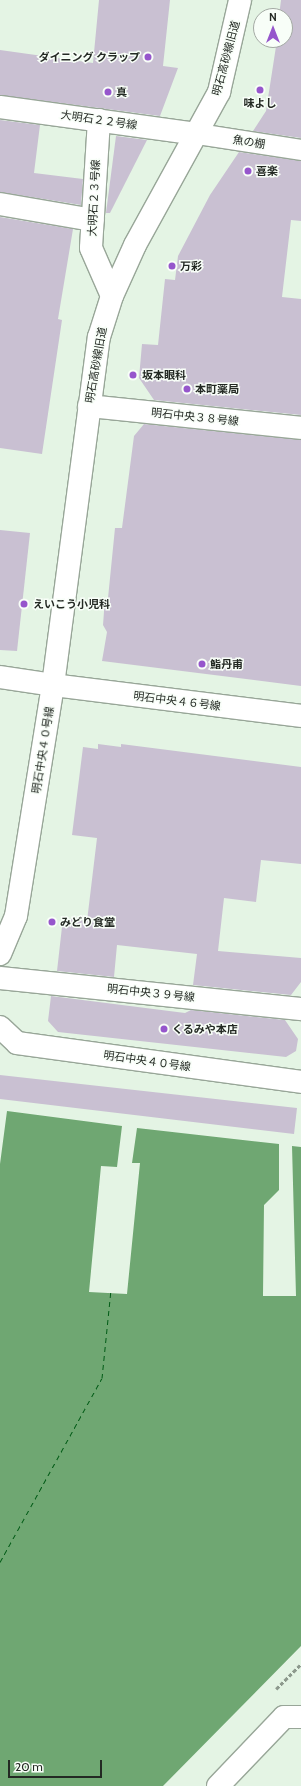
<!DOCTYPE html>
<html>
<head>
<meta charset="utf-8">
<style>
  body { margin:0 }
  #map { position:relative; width:301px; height:1786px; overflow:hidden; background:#e4f4e4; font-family:Cabin,"Noto Sans JP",sans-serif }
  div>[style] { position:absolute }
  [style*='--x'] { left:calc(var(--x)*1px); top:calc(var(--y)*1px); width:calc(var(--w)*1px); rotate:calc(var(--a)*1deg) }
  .water>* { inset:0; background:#6fa772 }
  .ferry>* { height:1px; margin-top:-0.5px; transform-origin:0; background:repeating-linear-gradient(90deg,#005a15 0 5px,transparent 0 9px) }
  .building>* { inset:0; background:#c9c0d2 }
  .path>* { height:2.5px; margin-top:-1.25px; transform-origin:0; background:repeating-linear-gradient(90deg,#8d998d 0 4px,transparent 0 6px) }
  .roads { filter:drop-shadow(1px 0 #98a698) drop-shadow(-1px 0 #98a698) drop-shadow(0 1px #98a698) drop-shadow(0 -1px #98a698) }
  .pedestrian>* { height:20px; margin:-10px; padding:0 10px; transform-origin:10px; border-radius:10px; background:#fff }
  .minor>* { height:22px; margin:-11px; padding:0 11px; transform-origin:11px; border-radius:11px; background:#fff }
  .tertiary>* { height:22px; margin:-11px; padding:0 11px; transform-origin:11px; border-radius:11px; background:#fff }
  .secondary>* { height:22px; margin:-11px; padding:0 11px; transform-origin:11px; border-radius:11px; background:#fff }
  .dots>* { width:11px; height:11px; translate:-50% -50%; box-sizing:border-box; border:2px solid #f8fef8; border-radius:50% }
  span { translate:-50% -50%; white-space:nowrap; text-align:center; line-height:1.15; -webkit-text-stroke:3px #f8fef8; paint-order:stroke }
  .poi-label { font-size:11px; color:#232923; font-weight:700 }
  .right { translate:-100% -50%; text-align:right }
  .left { translate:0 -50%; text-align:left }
  .street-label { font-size:11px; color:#232923 }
  .north { position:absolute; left:253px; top:8px; width:40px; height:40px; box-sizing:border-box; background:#f8fef8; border:1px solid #a3a9a3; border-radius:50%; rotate:0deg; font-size:11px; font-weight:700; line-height:16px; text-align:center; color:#232923 }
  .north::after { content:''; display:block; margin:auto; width:14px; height:18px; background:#9656cc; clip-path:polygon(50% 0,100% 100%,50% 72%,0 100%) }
  .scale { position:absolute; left:8px; top:1760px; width:94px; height:18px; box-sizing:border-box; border:2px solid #232923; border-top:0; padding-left:5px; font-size:12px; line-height:14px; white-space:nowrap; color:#232923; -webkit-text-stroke:3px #f8fef8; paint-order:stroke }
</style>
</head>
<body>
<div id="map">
  <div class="water">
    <div style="clip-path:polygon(7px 1111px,122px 1126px,117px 1167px,101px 1166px,89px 1292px,127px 1294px,140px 1163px,132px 1163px,137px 1128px,279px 1144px,279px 1190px,264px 1205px,263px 1296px,296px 1296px,292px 1146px,301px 1147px,301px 1646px,163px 1786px,0 1786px,0 1164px)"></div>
  </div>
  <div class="ferry">
    <div style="--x:0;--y:1562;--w:210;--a:-61"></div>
    <div style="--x:102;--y:1378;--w:88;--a:-84.2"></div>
  </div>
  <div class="building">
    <div style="clip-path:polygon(99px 0,170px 0,163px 66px,178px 68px,160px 116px,0 95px,0 50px,93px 63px)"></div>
    <div style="clip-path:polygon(281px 0,301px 0,301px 138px,253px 131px,266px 111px,277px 40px,285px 40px,285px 16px,279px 16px)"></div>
    <div style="clip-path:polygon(0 120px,40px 125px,34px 173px,83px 179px,81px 205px,0 192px)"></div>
    <div style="clip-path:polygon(116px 136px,147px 140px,110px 213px,106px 213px)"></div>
    <div style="clip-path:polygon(239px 152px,301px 161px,301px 221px,291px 220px,282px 297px,301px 299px,301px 415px,154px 400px,139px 378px,142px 344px,158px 345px,165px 279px,175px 280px,178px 256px,210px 195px)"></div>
    <div style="clip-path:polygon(0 217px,73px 229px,58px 319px,62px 320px,42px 454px,0 448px)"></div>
    <div style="clip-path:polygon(144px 424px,301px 440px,301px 686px,102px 661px,107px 632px,103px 625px,105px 598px,108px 598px,115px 528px,122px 528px,134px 436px)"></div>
    <div style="clip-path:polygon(0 530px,30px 533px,17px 651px,0 650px)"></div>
    <div style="clip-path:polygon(98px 744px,121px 747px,121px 744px,301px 767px,301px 864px,261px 860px,256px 902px,224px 898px,218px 951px,301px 958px,301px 982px,291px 995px,193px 985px,197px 954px,117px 945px,114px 977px,57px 971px,63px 918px,87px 921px,97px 838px,72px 835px,83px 747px,98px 749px)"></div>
    <div style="clip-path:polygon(51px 996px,185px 1013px,191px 1010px,285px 1020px,298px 1039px,296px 1051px,286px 1057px,58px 1032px,48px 1021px)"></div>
    <div style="clip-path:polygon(0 1075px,297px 1108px,294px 1134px,0 1099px)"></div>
  </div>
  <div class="path">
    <div style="--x:276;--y:1689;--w:35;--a:-45"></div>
  </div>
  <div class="roads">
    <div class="pedestrian">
      <div style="--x:198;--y:134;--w:104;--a:8.8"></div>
    </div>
    <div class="minor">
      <div style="--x:0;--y:107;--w:200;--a:7.8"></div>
      <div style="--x:99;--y:120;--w:128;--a:93.6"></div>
      <div style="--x:91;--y:248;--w:52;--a:66.4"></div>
      <div style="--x:0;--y:204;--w:94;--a:9.8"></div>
      <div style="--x:89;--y:406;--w:213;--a:5.9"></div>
      <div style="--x:0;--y:978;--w:303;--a:5.9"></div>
      <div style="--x:0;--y:1027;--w:23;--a:43"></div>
      <div style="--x:17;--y:1043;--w:287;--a:7.8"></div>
      <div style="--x:218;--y:1786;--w:95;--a:-46.3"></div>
      <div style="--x:284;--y:1717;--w:17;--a:0"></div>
    </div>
    <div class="tertiary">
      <div style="--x:53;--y:685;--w:250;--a:7.1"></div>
      <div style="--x:0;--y:954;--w:41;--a:-67.2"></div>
      <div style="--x:16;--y:916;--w:234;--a:-80.9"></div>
      <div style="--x:53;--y:685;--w:351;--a:-82.5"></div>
      <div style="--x:99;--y:337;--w:43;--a:-72.4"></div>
      <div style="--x:112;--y:296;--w:56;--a:-65.7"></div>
      <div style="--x:135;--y:245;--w:175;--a:-61.2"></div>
      <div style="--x:219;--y:92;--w:94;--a:-77.1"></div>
    </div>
    <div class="secondary">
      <div style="--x:0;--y:677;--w:54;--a:8.6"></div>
    </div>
  </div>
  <div class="dots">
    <div style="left:148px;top:57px;background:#9656cc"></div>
    <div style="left:260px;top:90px;background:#9656cc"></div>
    <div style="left:108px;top:92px;background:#9656cc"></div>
    <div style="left:248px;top:171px;background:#9656cc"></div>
    <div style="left:172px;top:266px;background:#9656cc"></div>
    <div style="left:133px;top:375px;background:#9656cc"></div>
    <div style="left:187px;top:389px;background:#9656cc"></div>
    <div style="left:24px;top:604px;background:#9656cc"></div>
    <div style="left:202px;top:664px;background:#9656cc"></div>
    <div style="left:52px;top:922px;background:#9656cc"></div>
    <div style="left:164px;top:1029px;background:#9656cc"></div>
  </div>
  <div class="poi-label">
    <span class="right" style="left:140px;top:57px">ダイニング クラップ</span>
    <span class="left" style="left:116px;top:92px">真</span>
    <span style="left:260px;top:103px">味よし</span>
    <span class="left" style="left:256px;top:171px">喜楽</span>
    <span class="left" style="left:180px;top:266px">万彩</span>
    <span class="left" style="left:142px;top:375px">坂本眼科</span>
    <span class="left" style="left:195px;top:389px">本町薬局</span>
    <span class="left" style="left:33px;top:604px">えいこう小児科</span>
    <span class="left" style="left:210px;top:664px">鮨丹甫</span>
    <span class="left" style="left:60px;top:922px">みどり食堂</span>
    <span class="left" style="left:172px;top:1029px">くるみや本店</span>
  </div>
  <div class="street-label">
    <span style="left:226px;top:58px;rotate:-75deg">明石高砂線旧道</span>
    <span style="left:99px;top:120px;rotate:8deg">大明石２２号線</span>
    <span style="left:249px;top:142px;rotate:9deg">魚の棚</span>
    <span style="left:94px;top:198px;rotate:-87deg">大明石２３号線</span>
    <span style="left:96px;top:365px;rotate:-80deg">明石高砂線旧道</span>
    <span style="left:195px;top:417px;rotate:6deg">明石中央３８号線</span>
    <span style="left:177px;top:701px;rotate:7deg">明石中央４６号線</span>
    <span style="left:43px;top:750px;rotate:-81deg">明石中央４０号線</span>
    <span style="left:151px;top:993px;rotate:6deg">明石中央３９号線</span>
    <span style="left:147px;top:1061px;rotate:8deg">明石中央４０号線</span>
  </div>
  <div class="north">N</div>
  <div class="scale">20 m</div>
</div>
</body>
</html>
